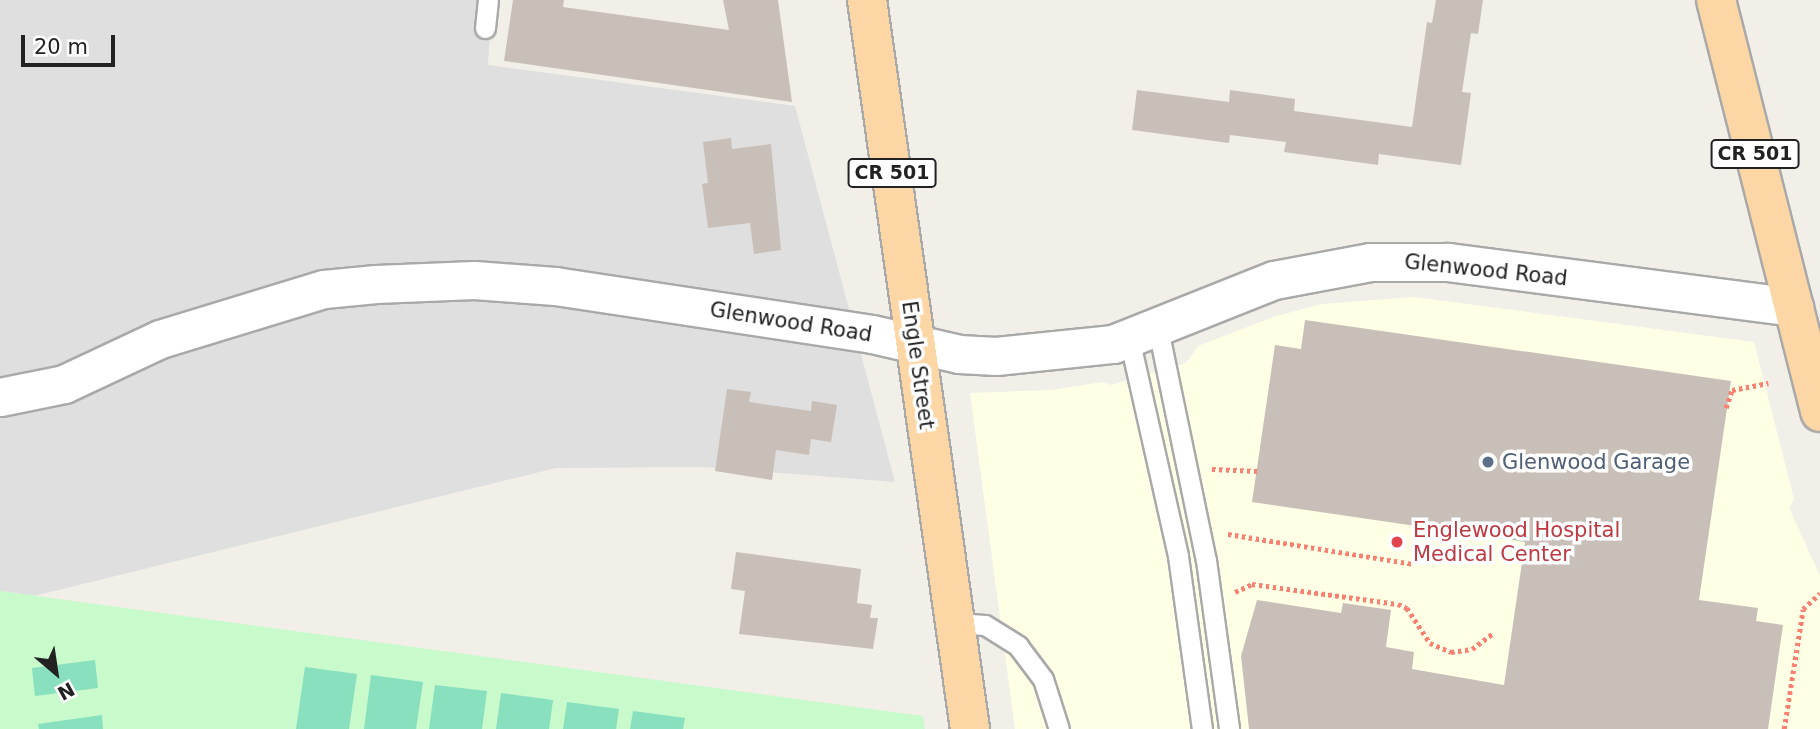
<!DOCTYPE html>
<html>
<head>
<meta charset="utf-8">
<style>
  body { margin:0 }
  #map { position:relative; width:1820px; height:729px; overflow:hidden; background:#f2efe9; font-family:"DejaVu Sans",sans-serif }
  div>[style] { position:absolute }
  [style*='--x'] { left:calc(var(--x)*1px); top:calc(var(--y)*1px); width:calc(var(--w)*1px); rotate:calc(var(--a)*1deg) }
  .residential>* { inset:0; background:#e0dfdf }
  .education>* { inset:0; background:#ffffe5 }
  .park>* { inset:0; background:#c8facc }
  .pitch>* { inset:0; background:#88e0be }
  .building>* { inset:0; background:#c7bfb8 }
  .path>* { height:4.5px; margin-top:-2.25px; transform-origin:0; background:repeating-linear-gradient(90deg,#fa8072 0 3.5px,transparent 0 7px) }
  .roads { filter:drop-shadow(2px 0 #a9a9a9) drop-shadow(-2px 0 #a9a9a9) drop-shadow(0 2px #a9a9a9) drop-shadow(0 -2px #a9a9a9) }
  .service>* { height:19px; margin:-9.5px; padding:0 9.5px; transform-origin:9.5px; border-radius:9.5px; background:#fff }
  .minor>* { height:37px; margin:-18.5px; padding:0 18.5px; transform-origin:18.5px; border-radius:18.5px; background:#fff }
  .primary>* { height:38px; margin:-19px; padding:0 19px; transform-origin:19px; border-radius:19px; background:#fcd6a4 }
  .dots>* { width:19px; height:19px; translate:-50% -50%; box-sizing:border-box; border:4px solid #fff; border-radius:50% }
  span { translate:-50% -50%; white-space:nowrap; text-align:center; line-height:1.15; -webkit-text-stroke:7px #fff; paint-order:stroke }
  .shield-label span { padding:2px 5px; background:#fff; border:2px solid; border-radius:5px; -webkit-text-stroke-width:0 }
  .shield-label { font-size:19px; color:#222; font-weight:700 }
  .street-label { font-size:21px; color:#222 }
  .service-label { font-size:21px; color:#4e5e75 }
  .left { translate:0 -50%; text-align:left }
  .health-label { font-size:21px; color:#be3a42 }
  .north { position:absolute; left:21px; top:638px; width:70px; height:70px; -webkit-text-stroke:5px #fff; paint-order:stroke; rotate:151deg; font-size:19px; font-weight:700; line-height:28px; text-align:center; color:#222 }
  .north::after { content:''; display:block; margin:auto; width:24px; height:32px; background:#222; clip-path:polygon(50% 0,100% 100%,50% 72%,0 100%) }
  .scale { position:absolute; left:21px; top:35px; width:94px; height:32px; box-sizing:border-box; border:4px solid #222; border-top:0; padding-left:9px; font-size:21px; line-height:24px; white-space:nowrap; color:#222; -webkit-text-stroke:5px #fff; paint-order:stroke }
</style>
</head>
<body>
<div id="map">
  <div class="residential">
    <div style="clip-path:polygon(0 0,492px 0,488px 65px,795px 106px,895px 482px,703px 467px,556px 468px,34px 596px,0 591px)"></div>
  </div>
  <div class="education">
    <div style="clip-path:polygon(1414px 297px,1754px 342px,1794px 499px,1789px 508px,1820px 576px,1820px 729px,1015px 729px,970px 393px,1051px 390px,1103px 382px,1111px 385px,1186px 363px,1198px 346px,1273px 317px,1322px 304px)"></div>
  </div>
  <div class="park">
    <div style="clip-path:polygon(0 591px,923px 716px,925px 729px,0 729px)"></div>
  </div>
  <div class="pitch">
    <div style="clip-path:polygon(95px 660px,98px 688px,35px 696px,32px 668px)"></div>
    <div style="clip-path:polygon(305px 667px,357px 674px,349px 729px,296px 729px)"></div>
    <div style="clip-path:polygon(371px 675px,423px 682px,416px 729px,364px 729px)"></div>
    <div style="clip-path:polygon(435px 685px,487px 691px,482px 729px,429px 729px)"></div>
    <div style="clip-path:polygon(501px 693px,553px 700px,549px 729px,496px 729px)"></div>
    <div style="clip-path:polygon(567px 702px,619px 709px,616px 729px,563px 729px)"></div>
    <div style="clip-path:polygon(633px 711px,685px 718px,683px 729px,630px 729px)"></div>
    <div style="clip-path:polygon(102px 715px,103px 729px,39px 729px,38px 724px)"></div>
  </div>
  <div class="building">
    <div style="clip-path:polygon(513px 0,564px 0,563px 7px,729px 30px,723px 0,778px 0,792px 102px,504px 61px)"></div>
    <div style="clip-path:polygon(1436px 0,1483px 0,1478px 34px,1471px 33px,1462px 92px,1471px 93px,1461px 165px,1379px 154px,1378px 165px,1284px 152px,1286px 142px,1230px 135px,1229px 143px,1132px 130px,1137px 90px,1229px 102px,1230px 90px,1295px 99px,1294px 111px,1412px 127px,1427px 22px,1432px 23px)"></div>
    <div style="clip-path:polygon(731px 138px,732px 149px,771px 144px,781px 250px,754px 254px,750px 223px,708px 228px,702px 184px,708px 183px,703px 142px)"></div>
    <div style="clip-path:polygon(1305px 320px,1731px 381px,1699px 600px,1758px 608px,1756px 621px,1783px 625px,1768px 729px,1249px 729px,1241px 656px,1257px 600px,1341px 613px,1343px 603px,1391px 610px,1386px 647px,1414px 652px,1412px 669px,1504px 685px,1525px 542px,1252px 502px,1275px 345px,1301px 349px)"></div>
    <div style="clip-path:polygon(727px 389px,751px 392px,749px 402px,811px 411px,812px 401px,837px 405px,831px 442px,811px 439px,809px 455px,776px 450px,772px 480px,715px 471px)"></div>
    <div style="clip-path:polygon(736px 552px,861px 569px,857px 603px,872px 605px,870px 618px,878px 618px,873px 649px,739px 634px,745px 591px,731px 589px)"></div>
  </div>
  <div class="path">
    <div style="--x:1726;--y:408;--w:19;--a:-72"></div>
    <div style="--x:1732;--y:390;--w:37;--a:-11"></div>
    <div style="--x:1212;--y:469;--w:45;--a:2.5"></div>
    <div style="--x:1228;--y:534;--w:187;--a:9.2"></div>
    <div style="--x:1235;--y:592;--w:19;--a:-25"></div>
    <div style="--x:1252;--y:584;--w:147;--a:7.8"></div>
    <div style="--x:1398;--y:604;--w:10;--a:24"></div>
    <div style="--x:1407;--y:608;--w:42;--a:56.7"></div>
    <div style="--x:1430;--y:643;--w:23;--a:23"></div>
    <div style="--x:1451;--y:652;--w:21;--a:-8"></div>
    <div style="--x:1472;--y:649;--w:25;--a:-37"></div>
    <div style="--x:1784;--y:729;--w:121;--a:-81"></div>
    <div style="--x:1803;--y:609;--w:23;--a:-43"></div>
  </div>
  <div class="roads">
    <div class="service">
      <div style="--x:485;--y:28;--w:28;--a:-84"></div>
      <div style="--x:1158;--y:329;--w:236;--a:78.3"></div>
      <div style="--x:1206;--y:560;--w:171;--a:82.2"></div>
      <div style="--x:1129;--y:338;--w:223;--a:77.3"></div>
      <div style="--x:1178;--y:556;--w:175;--a:82.1"></div>
      <div style="--x:955;--y:623;--w:30;--a:4"></div>
      <div style="--x:985;--y:625;--w:39;--a:32"></div>
      <div style="--x:1018;--y:646;--w:41;--a:52.9"></div>
      <div style="--x:1043;--y:679;--w:52;--a:72.3"></div>
    </div>
    <div class="minor">
      <div style="--x:0;--y:397;--w:65;--a:-11.5"></div>
      <div style="--x:64;--y:384;--w:106;--a:-25.1"></div>
      <div style="--x:160;--y:339;--w:171;--a:-17"></div>
      <div style="--x:324;--y:289;--w:52;--a:-5.5"></div>
      <div style="--x:376;--y:284;--w:98;--a:-2.3"></div>
      <div style="--x:474;--y:280;--w:81;--a:4.2"></div>
      <div style="--x:555;--y:286;--w:321;--a:8.6"></div>
      <div style="--x:872;--y:334;--w:89;--a:12.9"></div>
      <div style="--x:959;--y:354;--w:37;--a:3"></div>
      <div style="--x:996;--y:356;--w:118;--a:-5.9"></div>
      <div style="--x:1113;--y:344;--w:173;--a:-21.7"></div>
      <div style="--x:1274;--y:280;--w:98;--a:-10.6"></div>
      <div style="--x:1370;--y:262;--w:78;--a:0"></div>
      <div style="--x:1448;--y:262;--w:349;--a:7.4"></div>
    </div>
    <div class="primary">
      <div style="--x:867;--y:0;--w:736;--a:81.96"></div>
      <div style="--x:1716;--y:0;--w:425;--a:75.8"></div>
    </div>
  </div>
  <div class="dots">
    <div style="left:1488px;top:462px;background:#5c6f8a"></div>
    <div style="left:1397px;top:542px;background:#e0444e"></div>
  </div>
  <div class="shield-label">
    <span style="left:1755px;top:154px">CR 501</span>
    <span style="left:892px;top:173px">CR 501</span>
  </div>
  <div class="street-label">
    <span style="left:1486px;top:270px;rotate:6deg">Glenwood Road</span>
    <span style="left:791px;top:322px;rotate:9deg">Glenwood Road</span>
    <span style="left:918px;top:365px;rotate:82deg">Engle Street</span>
  </div>
  <div class="service-label">
    <span class="left" style="left:1502px;top:462px">Glenwood Garage</span>
  </div>
  <div class="health-label">
    <span class="left" style="left:1413px;top:542px">Englewood Hospital<br>Medical Center</span>
  </div>
  <div class="north">N</div>
  <div class="scale">20 m</div>
</div>
</body>
</html>
